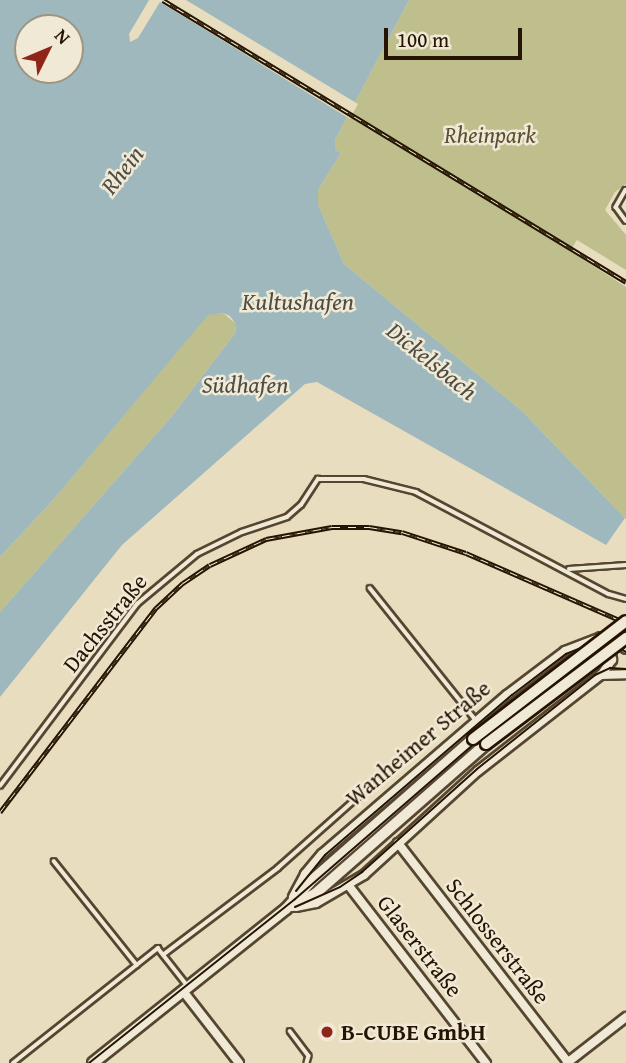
<!DOCTYPE html>
<html>
<head>
<meta charset="utf-8">
<style>
  body { margin:0 }
  #map { position:relative; width:626px; height:1063px; overflow:hidden; background:#e8ddbe; font-family:"Gentium Book Plus",serif }
  div>[style] { position:absolute }
  [style*='--x'] { left:calc(var(--x)*1px); top:calc(var(--y)*1px); width:calc(var(--w)*1px); rotate:calc(var(--a)*1deg) }
  .green>* { inset:0; background:#bebf8c }
  .water>* { inset:0; background:#9eb8bd }
  .pier>* { inset:0; background:#e8ddbe }
  .roads { filter:drop-shadow(2px 0 #554630) drop-shadow(-2px 0 #554630) drop-shadow(0 2px #554630) drop-shadow(0 -2px #554630) }
  .lane>* { height:3.5px; margin:-1.75px; padding:0 1.75px; transform-origin:1.75px; border-radius:1.75px; background:#f0e9d5 }
  .street>* { height:8px; margin:-4px; padding:0 4px; transform-origin:4px; border-radius:4px; background:#f0e9d5 }
  .secondary>* { height:10px; margin:-5px; padding:0 5px; transform-origin:5px; border-radius:5px; background:#f0e9d5 }
  .tram>* { height:2px; margin:-1px; padding:0 1px; transform-origin:1px; border-radius:1px; background:#241401 }
  .rail>* { height:5px; margin-top:-2.5px; transform-origin:0; background:repeating-linear-gradient(90deg,#f0e9d5 0 8px,#241401 0 16px); box-sizing:border-box; border-block:2px solid #241401 }
  .bridges { filter:drop-shadow(2px 0 #241401) drop-shadow(-2px 0 #241401) drop-shadow(0 2px #241401) drop-shadow(0 -2px #241401) }
  .secondary-bridge>* { height:10px; margin:-5px; padding:0 5px; transform-origin:5px; border-radius:5px; background:#f0e9d5 }
  .dots>* { width:19px; height:19px; translate:-50% -50%; box-sizing:border-box; border:4px solid #f0e9d5; border-radius:50% }
  span { translate:-50% -50%; white-space:nowrap; text-align:center; line-height:1.15; -webkit-text-stroke:5px #f0e9d5; paint-order:stroke }
  .park-label { font-size:23px; color:#5a5032; font-style:italic }
  .street-label { font-size:23px; color:#241401 }
  .poi-label { font-size:23px; color:#241401; font-weight:700 }
  .left { translate:0 -50%; text-align:left }
  .water-label { font-size:24px; color:#4f4d43; font-style:italic }
  .north { position:absolute; left:14px; top:14px; width:70px; height:70px; box-sizing:border-box; background:#f0e9d5; border:2px solid #9e9480; border-radius:50%; rotate:47deg; font-size:19px; font-weight:700; line-height:28px; text-align:center; color:#241401 }
  .north::after { content:''; display:block; margin:auto; width:24px; height:32px; background:#8f2418; clip-path:polygon(50% 0,100% 100%,50% 72%,0 100%) }
  .scale { position:absolute; left:384px; top:28px; width:138px; height:32px; box-sizing:border-box; border:4px solid #241401; border-top:0; padding-left:9px; font-size:21px; line-height:24px; white-space:nowrap; color:#241401; -webkit-text-stroke:5px #f0e9d5; paint-order:stroke }
</style>
</head>
<body>
<div id="map">
  <div class="green">
    <div style="clip-path:polygon(409px 0,626px 0,626px 184px,615px 192px,605px 210px,626px 235px,626px 270px,577px 240px,570px 251px,626px 287px,626px 519px,522px 411px,344px 264px,318px 204px,318px 190px,341px 153px,335px 149px,335px 140px)"></div>
    <div style="clip-path:polygon(223px 313px,235px 323px,236px 332px,172px 416px,0 612px,0 557px,54px 499px,208px 314px)"></div>
  </div>
  <div class="water">
    <div style="clip-path:polygon(evenodd,0 0,409px 0,335px 140px,335px 149px,341px 153px,318px 190px,318px 204px,344px 264px,522px 411px,625px 518px,606px 545px,317px 382px,305px 384px,122px 545px,0 697px,0 612px,172px 416px,236px 332px,235px 323px,230px 316px,223px 313px,208px 315px,54px 499px,0 557px,0 0,28px 28px,70px 28px,70px 70px,28px 70px,28px 28px)"></div>
  </div>
  <div class="pier">
    <div style="clip-path:polygon(149px 0,186px 0,358px 104px,350px 119px,160px 2px,138px 38px,130px 42px,129px 34px)"></div>
  </div>
  <div class="roads">
    <div class="lane">
      <div style="--x:626;--y:190;--w:20;--a:120"></div>
      <div style="--x:616;--y:207;--w:17;--a:54"></div>
      <div style="--x:569;--y:569;--w:57;--a:-4"></div>
      <div style="--x:370;--y:588;--w:168;--a:51.3"></div>
      <div style="--x:0;--y:786;--w:228;--a:-53"></div>
      <div style="--x:137;--y:604;--w:78;--a:-39.8"></div>
      <div style="--x:197;--y:554;--w:50;--a:-26.1"></div>
      <div style="--x:242;--y:532;--w:47;--a:-18.4"></div>
      <div style="--x:287;--y:517;--w:18;--a:-41"></div>
      <div style="--x:301;--y:505;--w:31;--a:-57"></div>
      <div style="--x:318;--y:479;--w:46;--a:0"></div>
      <div style="--x:364;--y:479;--w:54;--a:14"></div>
      <div style="--x:416;--y:492;--w:218;--a:27.9"></div>
      <div style="--x:609;--y:594;--w:18;--a:16"></div>
      <div style="--x:54;--y:861;--w:133;--a:51.4"></div>
      <div style="--x:163;--y:955;--w:144;--a:-37.1"></div>
      <div style="--x:278;--y:868;--w:143;--a:-41.6"></div>
      <div style="--x:290;--y:1031;--w:31;--a:53"></div>
      <div style="--x:309;--y:1056;--w:7;--a:106"></div>
      <div style="--x:13;--y:1063;--w:185;--a:-38.4"></div>
      <div style="--x:158;--y:948;--w:47;--a:51.9"></div>
    </div>
    <div class="street">
      <div style="--x:601;--y:675;--w:25;--a:-2"></div>
      <div style="--x:398;--y:843;--w:277;--a:52.2"></div>
      <div style="--x:349;--y:886;--w:224;--a:52.3"></div>
      <div style="--x:293;--y:897;--w:26;--a:-62"></div>
      <div style="--x:305;--y:874;--w:26;--a:-50"></div>
      <div style="--x:322;--y:854;--w:244;--a:-40.7"></div>
      <div style="--x:507;--y:695;--w:73;--a:-37.2"></div>
      <div style="--x:565;--y:651;--w:39;--a:-21"></div>
      <div style="--x:601;--y:637;--w:14;--a:12"></div>
      <div style="--x:615;--y:640;--w:14;--a:39"></div>
      <div style="--x:296;--y:907;--w:20;--a:-11"></div>
      <div style="--x:316;--y:903;--w:56;--a:-30.3"></div>
      <div style="--x:364;--y:875;--w:154;--a:-42.4"></div>
      <div style="--x:478;--y:771;--w:156;--a:-38"></div>
      <div style="--x:601;--y:675;--w:19;--a:-54"></div>
      <div style="--x:612;--y:660;--w:15;--a:-98"></div>
      <div style="--x:183;--y:991;--w:91;--a:52.1"></div>
      <div style="--x:567;--y:1063;--w:75;--a:-37.9"></div>
    </div>
    <div class="secondary">
      <div style="--x:292;--y:906;--w:26;--a:-28"></div>
      <div style="--x:315;--y:894;--w:227;--a:-41.3"></div>
      <div style="--x:93;--y:1063;--w:247;--a:-38.6"></div>
      <div style="--x:286;--y:909;--w:36;--a:-48"></div>
      <div style="--x:310;--y:882;--w:217;--a:-41.3"></div>
    </div>
  </div>
  <div class="tram">
    <div style="--x:296;--y:891;--w:46;--a:-51.1"></div>
    <div style="--x:325;--y:855;--w:246;--a:-40.6"></div>
    <div style="--x:512;--y:695;--w:68;--a:-37.2"></div>
    <div style="--x:566;--y:654;--w:35;--a:-22"></div>
    <div style="--x:599;--y:641;--w:11;--a:5"></div>
    <div style="--x:610;--y:642;--w:19;--a:32"></div>
    <div style="--x:295;--y:907;--w:49;--a:-24"></div>
    <div style="--x:340;--y:887;--w:27;--a:-34"></div>
    <div style="--x:362;--y:872;--w:154;--a:-41.8"></div>
    <div style="--x:477;--y:769;--w:151;--a:-38.5"></div>
    <div style="--x:595;--y:675;--w:17;--a:-25"></div>
    <div style="--x:610;--y:668;--w:16;--a:4"></div>
    <div style="--x:89;--y:1063;--w:263;--a:-38.5"></div>
    <div style="--x:295;--y:899;--w:278;--a:-40.9"></div>
    <div style="--x:505;--y:717;--w:151;--a:-36.9"></div>
  </div>
  <div class="rail">
    <div style="--x:163;--y:0;--w:542;--a:31.34"></div>
    <div style="--x:0;--y:812;--w:257;--a:-52.6"></div>
    <div style="--x:156;--y:608;--w:37;--a:-43"></div>
    <div style="--x:183;--y:583;--w:32;--a:-34"></div>
    <div style="--x:210;--y:565;--w:62;--a:-24.9"></div>
    <div style="--x:266;--y:539;--w:67;--a:-10.3"></div>
    <div style="--x:332;--y:527;--w:37;--a:0"></div>
    <div style="--x:369;--y:527;--w:33;--a:9"></div>
    <div style="--x:402;--y:532;--w:67;--a:18.2"></div>
    <div style="--x:466;--y:553;--w:175;--a:23.6"></div>
  </div>
  <div class="bridges">
    <div class="secondary-bridge">
      <div style="--x:473;--y:739;--w:193;--a:-37.6"></div>
      <div style="--x:486;--y:744;--w:176;--a:-37.1"></div>
    </div>
  </div>
  <div class="dots">
    <div style="left:327px;top:1032px;background:#8f2418"></div>
  </div>
  <div class="park-label">
    <span style="left:490px;top:135px">Rheinpark</span>
  </div>
  <div class="street-label">
    <span style="left:105px;top:623px;rotate:-51deg">Dachsstraße</span>
    <span style="left:418px;top:743px;rotate:-40deg">Wanheimer Straße</span>
    <span style="left:498px;top:941px;rotate:52deg">Schlosserstraße</span>
    <span style="left:420px;top:946px;rotate:52deg">Glaserstraße</span>
  </div>
  <div class="poi-label">
    <span class="left" style="left:341px;top:1032px">B-CUBE GmbH</span>
  </div>
  <div class="water-label">
    <span style="left:122px;top:170px;rotate:-52deg">Rhein</span>
    <span style="left:298px;top:302px">Kultushafen</span>
    <span style="left:432px;top:361px;rotate:39deg">Dickelsbach</span>
    <span style="left:245px;top:385px">Südhafen</span>
  </div>
  <div class="north">N</div>
  <div class="scale">100 m</div>
</div>
</body>
</html>
